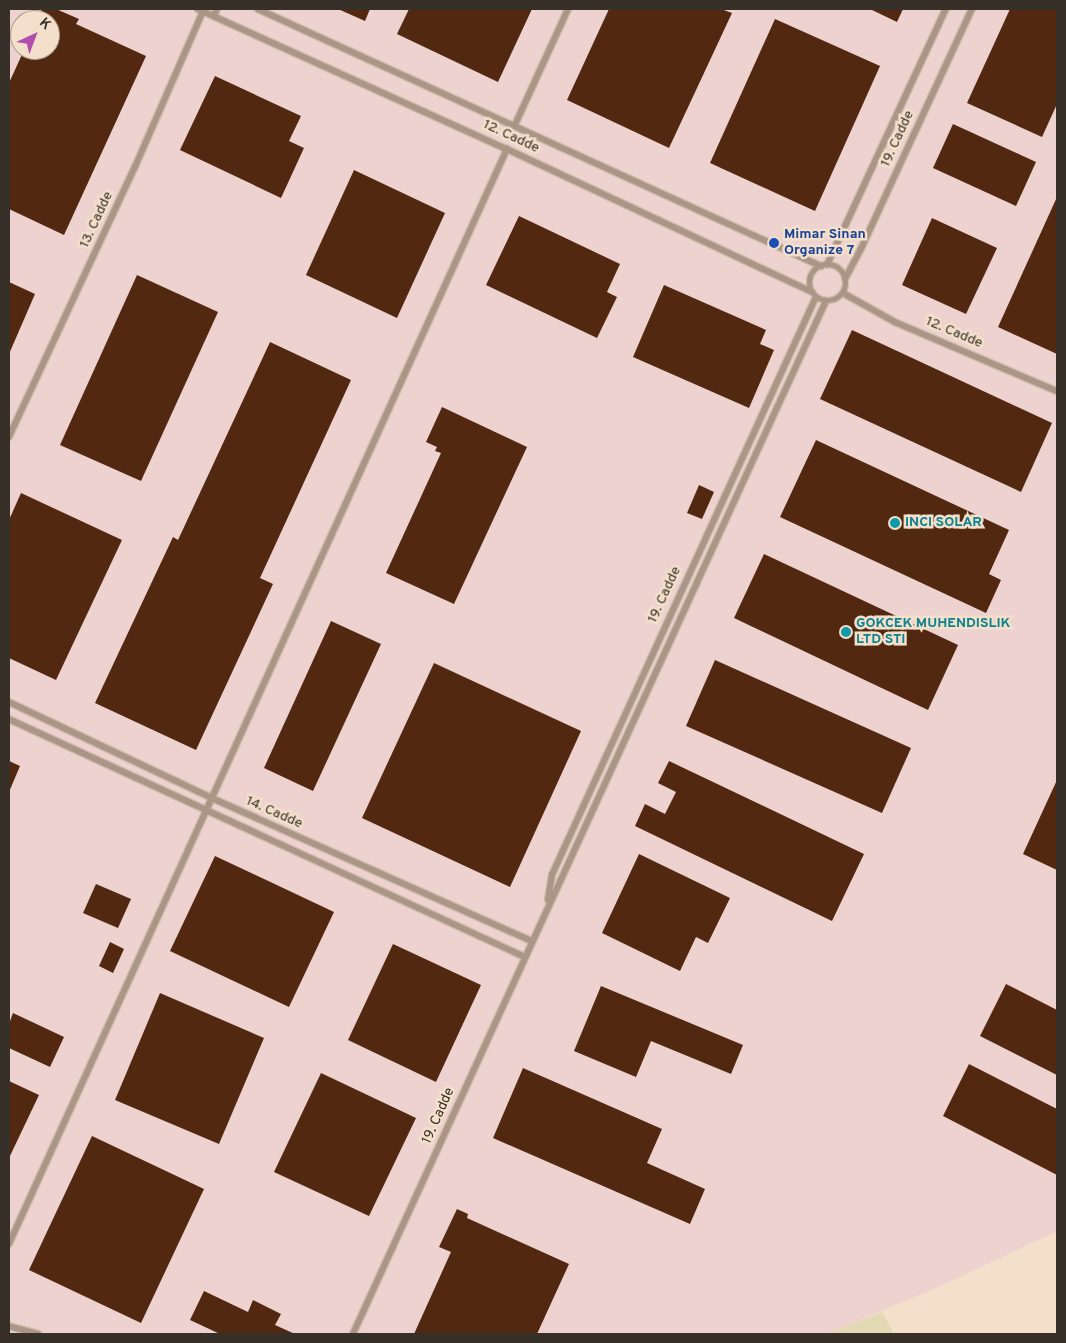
<!DOCTYPE html>
<html>
<head>
<meta charset="utf-8">
<style>
  body { margin:0 }
  #map { position:relative; width:1066px; height:1343px; overflow:hidden; background:#f3dfca; font-family:Overpass,sans-serif }
  div>[style] { position:absolute }
  [style*='--x'] { left:calc(var(--x)*1px); top:calc(var(--y)*1px); width:calc(var(--w)*1px); rotate:calc(var(--a)*1deg) }
  .industrial>* { inset:0; background:#edd2cf }
  .sand>* { inset:0; background:#e3dab5 }
  .building>* { inset:0; background:#522811 }
  .roads { filter:drop-shadow(1px 0 #cdbcaa) drop-shadow(-1px 0 #cdbcaa) drop-shadow(0 1px #cdbcaa) drop-shadow(0 -1px #cdbcaa) }
  .service>* { height:5.5px; margin:-2.75px; padding:0 2.75px; transform-origin:2.75px; border-radius:2.75px; background:#aa9587 }
  .service>.ring { margin:-2.75px; padding:0; box-sizing:content-box; background:none; border:5.5px solid #aa9587; border-radius:50% }
  .dots>* { width:14px; height:14px; translate:-50% -50%; box-sizing:border-box; border:2px solid #f3dfca; border-radius:50% }
  span { translate:-50% -50%; white-space:nowrap; text-align:center; line-height:1.15; -webkit-text-stroke:5px #f3dfca; paint-order:stroke }
  .street-label { font-size:14px; color:#373028 }
  .transit-label { font-size:14px; color:#164399; font-weight:700 }
  .left { translate:0 -50%; text-align:left }
  .culture-label { font-size:14px; color:#0d838f; font-weight:700 }
  .frame { position:absolute; inset:0; border:10px solid #373028; pointer-events:none }
  .north { position:absolute; left:10px; top:10px; width:50px; height:50px; box-sizing:border-box; background:#f3dfca; border:1px solid #a89989; border-radius:50%; rotate:43deg; font-size:14px; font-weight:700; line-height:20px; text-align:center; color:#373028 }
  .north::after { content:''; display:block; margin:auto; width:18px; height:22px; background:#b34caf; clip-path:polygon(50% 0,100% 100%,50% 72%,0 100%) }
</style>
</head>
<body>
<div id="map">
  <div class="industrial">
    <div style="clip-path:polygon(evenodd,9px 9px,1057px 9px,1057px 1231px,943px 1285px,827px 1334px,9px 1334px,9px 9px,20px 20px,50px 20px,50px 50px,20px 50px,20px 20px)"></div>
  </div>
  <div class="sand">
    <div style="clip-path:polygon(882px 1312px,894px 1334px,827px 1334px)"></div>
  </div>
  <div class="building">
    <div style="clip-path:polygon(42px 9px,56px 9px,79px 19px,76px 24px,146px 56px,64px 235px,9px 209px,9px 83px,24px 50px,50px 50px,50px 20px,37px 20px)"></div>
    <div style="clip-path:polygon(338px 9px,370px 9px,365px 21px)"></div>
    <div style="clip-path:polygon(409px 9px,532px 9px,498px 82px,397px 34px)"></div>
    <div style="clip-path:polygon(609px 9px,721px 9px,732px 13px,669px 148px,567px 100px)"></div>
    <div style="clip-path:polygon(870px 9px,903px 9px,897px 22px)"></div>
    <div style="clip-path:polygon(1010px 9px,1057px 9px,1057px 104px,1042px 137px,967px 103px)"></div>
    <div style="clip-path:polygon(775px 19px,880px 66px,815px 211px,710px 163px)"></div>
    <div style="clip-path:polygon(215px 76px,301px 116px,289px 141px,304px 148px,281px 198px,180px 150px)"></div>
    <div style="clip-path:polygon(953px 124px,1036px 162px,1016px 206px,933px 168px)"></div>
    <div style="clip-path:polygon(354px 170px,445px 213px,397px 318px,306px 275px)"></div>
    <div style="clip-path:polygon(1057px 197px,1057px 354px,998px 327px)"></div>
    <div style="clip-path:polygon(519px 216px,620px 264px,607px 292px,617px 297px,597px 338px,486px 285px)"></div>
    <div style="clip-path:polygon(932px 218px,997px 248px,966px 314px,902px 285px)"></div>
    <div style="clip-path:polygon(137px 275px,218px 312px,141px 481px,60px 445px)"></div>
    <div style="clip-path:polygon(9px 282px,35px 294px,9px 354px)"></div>
    <div style="clip-path:polygon(664px 285px,766px 330px,760px 344px,774px 350px,749px 408px,633px 357px)"></div>
    <div style="clip-path:polygon(852px 330px,1052px 423px,1021px 492px,820px 399px)"></div>
    <div style="clip-path:polygon(270px 342px,351px 380px,260px 578px,273px 584px,196px 750px,95px 703px,173px 537px,178px 540px)"></div>
    <div style="clip-path:polygon(442px 407px,527px 447px,454px 604px,386px 573px,441px 453px,435px 451px,437px 447px,426px 442px)"></div>
    <div style="clip-path:polygon(816px 440px,1009px 530px,989px 574px,1001px 580px,986px 613px,780px 517px)"></div>
    <div style="clip-path:polygon(699px 485px,714px 492px,702px 519px,687px 513px)"></div>
    <div style="clip-path:polygon(21px 493px,122px 540px,56px 680px,9px 658px,9px 520px)"></div>
    <div style="clip-path:polygon(764px 554px,958px 645px,928px 710px,734px 618px)"></div>
    <div style="clip-path:polygon(331px 621px,381px 644px,313px 791px,264px 768px)"></div>
    <div style="clip-path:polygon(715px 660px,911px 748px,882px 813px,686px 726px)"></div>
    <div style="clip-path:polygon(434px 663px,581px 731px,510px 887px,362px 818px)"></div>
    <div style="clip-path:polygon(9px 761px,20px 766px,9px 792px)"></div>
    <div style="clip-path:polygon(669px 761px,864px 854px,832px 921px,635px 826px,645px 804px,665px 814px,676px 792px,658px 783px)"></div>
    <div style="clip-path:polygon(1057px 780px,1057px 870px,1023px 854px)"></div>
    <div style="clip-path:polygon(639px 854px,730px 898px,708px 943px,696px 937px,680px 971px,602px 933px)"></div>
    <div style="clip-path:polygon(215px 856px,334px 912px,289px 1007px,170px 951px)"></div>
    <div style="clip-path:polygon(96px 884px,131px 899px,118px 928px,83px 913px)"></div>
    <div style="clip-path:polygon(110px 942px,124px 949px,113px 973px,99px 966px)"></div>
    <div style="clip-path:polygon(393px 944px,481px 985px,436px 1082px,348px 1040px)"></div>
    <div style="clip-path:polygon(1006px 984px,1057px 1010px,1057px 1075px,980px 1036px)"></div>
    <div style="clip-path:polygon(601px 986px,743px 1045px,731px 1074px,651px 1041px,636px 1077px,574px 1051px)"></div>
    <div style="clip-path:polygon(160px 993px,264px 1038px,219px 1144px,115px 1100px)"></div>
    <div style="clip-path:polygon(13px 1013px,64px 1037px,50px 1067px,9px 1048px,9px 1024px)"></div>
    <div style="clip-path:polygon(969px 1064px,1057px 1109px,1057px 1175px,943px 1116px)"></div>
    <div style="clip-path:polygon(523px 1068px,662px 1129px,647px 1163px,705px 1189px,690px 1224px,493px 1138px)"></div>
    <div style="clip-path:polygon(321px 1073px,416px 1118px,369px 1216px,274px 1172px)"></div>
    <div style="clip-path:polygon(9px 1081px,39px 1095px,9px 1158px)"></div>
    <div style="clip-path:polygon(92px 1136px,204px 1189px,141px 1323px,29px 1270px)"></div>
    <div style="clip-path:polygon(457px 1209px,468px 1214px,467px 1218px,569px 1264px,537px 1334px,414px 1334px,451px 1252px,439px 1247px)"></div>
    <div style="clip-path:polygon(204px 1291px,248px 1312px,253px 1300px,281px 1314px,275px 1325px,295px 1334px,220px 1334px,190px 1320px)"></div>
  </div>
  <div class="roads">
    <div class="service">
      <div style="--x:198;--y:9;--w:339;--a:24.4"></div>
      <div style="--x:507;--y:149;--w:337;--a:25.1"></div>
      <div style="--x:258;--y:9;--w:619;--a:24.54"></div>
      <div style="--x:214;--y:16;--w:8;--a:-67"></div>
      <div style="--x:515;--y:125;--w:128;--a:-65.4"></div>
      <div style="--x:827;--y:265;--w:282;--a:-65.1"></div>
      <div class="ring" style="left:810px;top:265px;width:30.5px;height:30.5px"></div>
      <div style="--x:845;--y:279;--w:34;--a:-62"></div>
      <div style="--x:861;--y:249;--w:264;--a:-65.2"></div>
      <div style="--x:843;--y:293;--w:60;--a:29.1"></div>
      <div style="--x:895;--y:322;--w:176;--a:23.1"></div>
      <div style="--x:9;--y:437;--w:298;--a:-65"></div>
      <div style="--x:135;--y:167;--w:170;--a:-66.4"></div>
      <div style="--x:9;--y:702;--w:225;--a:25.3"></div>
      <div style="--x:212;--y:798;--w:350;--a:24.1"></div>
      <div style="--x:9;--y:719;--w:568;--a:24.76"></div>
      <div style="--x:548;--y:900;--w:25;--a:-81"></div>
      <div style="--x:552;--y:875;--w:635;--a:-65.45"></div>
      <div style="--x:9;--y:1244;--w:1203;--a:-65.54"></div>
      <div style="--x:9;--y:1326;--w:30;--a:15"></div>
      <div style="--x:353;--y:1334;--w:1136;--a:-65.4"></div>
    </div>
  </div>
  <div class="dots">
    <div style="left:774px;top:243px;background:#1a4fb4"></div>
    <div style="left:895px;top:523px;background:#0f9aa8"></div>
    <div style="left:846px;top:632px;background:#0f9aa8"></div>
  </div>
  <div class="street-label">
    <span style="left:511px;top:137px;rotate:25deg">12. Cadde</span>
    <span style="left:898px;top:139px;rotate:-65deg">19. Cadde</span>
    <span style="left:97px;top:220px;rotate:-65deg">13. Cadde</span>
    <span style="left:954px;top:333px;rotate:23deg">12. Cadde</span>
    <span style="left:665px;top:595px;rotate:-65deg">19. Cadde</span>
    <span style="left:274px;top:813px;rotate:24deg">14. Cadde</span>
    <span style="left:439px;top:1116px;rotate:-66deg">19. Cadde</span>
  </div>
  <div class="transit-label">
    <span class="left" style="left:784px;top:243px">Mimar Sinan<br>Organize 7</span>
  </div>
  <div class="culture-label">
    <span class="left" style="left:905px;top:523px">INCI SOLAR</span>
    <span class="left" style="left:856px;top:632px">GOKCEK MUHENDISLIK<br>LTD STI</span>
  </div>
  <div class="frame"></div>
  <div class="north">K</div>
</div>
</body>
</html>
